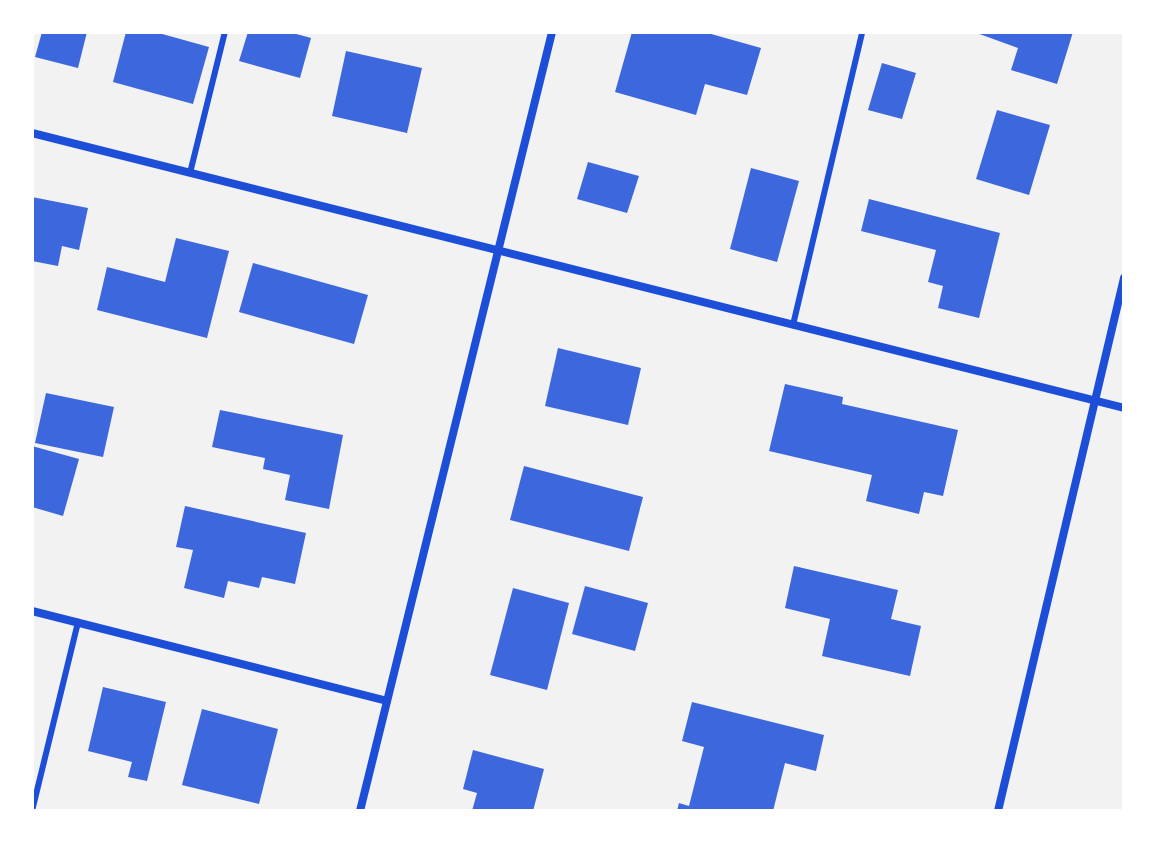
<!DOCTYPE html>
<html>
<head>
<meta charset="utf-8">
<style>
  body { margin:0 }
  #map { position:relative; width:1156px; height:843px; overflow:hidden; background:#f2f2f2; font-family:"Work Sans",sans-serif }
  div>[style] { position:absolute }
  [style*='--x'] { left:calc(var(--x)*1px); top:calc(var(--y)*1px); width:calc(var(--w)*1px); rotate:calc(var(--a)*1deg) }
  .building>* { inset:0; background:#3d67dc }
  .service>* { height:6px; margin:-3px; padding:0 3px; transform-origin:3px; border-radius:3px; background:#1d4ed8 }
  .minor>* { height:8px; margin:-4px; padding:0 4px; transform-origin:4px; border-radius:4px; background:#1d4ed8 }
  span { translate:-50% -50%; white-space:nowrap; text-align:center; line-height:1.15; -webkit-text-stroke:6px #fff; paint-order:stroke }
  .frame { position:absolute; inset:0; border:34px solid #fff; pointer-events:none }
</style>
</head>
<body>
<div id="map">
  <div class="building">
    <div style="clip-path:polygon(42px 32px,87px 32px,78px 68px,35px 57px)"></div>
    <div style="clip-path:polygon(126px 32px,155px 32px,209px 47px,193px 104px,113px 82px)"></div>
    <div style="clip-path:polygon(248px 32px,289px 32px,311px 38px,300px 78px,239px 61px)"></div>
    <div style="clip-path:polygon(632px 32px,704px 32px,761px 48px,747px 95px,705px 84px,696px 115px,615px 92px)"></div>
    <div style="clip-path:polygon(974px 32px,1073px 32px,1057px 84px,1011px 70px,1018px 48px)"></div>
    <div style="clip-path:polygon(346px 51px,422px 68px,407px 133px,332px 116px)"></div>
    <div style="clip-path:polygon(882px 63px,916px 73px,902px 119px,868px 110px)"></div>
    <div style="clip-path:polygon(997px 110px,1050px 125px,1029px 195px,976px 179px)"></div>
    <div style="clip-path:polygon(588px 162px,639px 176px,627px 213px,577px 199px)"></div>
    <div style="clip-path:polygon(751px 168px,799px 181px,777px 262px,730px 249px)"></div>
    <div style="clip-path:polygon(32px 197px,88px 208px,79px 250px,62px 246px,58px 266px,32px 261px)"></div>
    <div style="clip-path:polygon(869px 199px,1000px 233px,979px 318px,938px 308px,943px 286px,928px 282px,936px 250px,861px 231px)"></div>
    <div style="clip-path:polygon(176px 238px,229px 251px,207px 338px,97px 310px,107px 267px,165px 282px)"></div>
    <div style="clip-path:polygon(253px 263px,368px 295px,354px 344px,239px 312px)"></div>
    <div style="clip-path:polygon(558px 348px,641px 368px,628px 425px,545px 406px)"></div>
    <div style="clip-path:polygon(785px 384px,843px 397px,842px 404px,958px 430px,943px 496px,924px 492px,919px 514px,866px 501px,872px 475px,769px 451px)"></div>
    <div style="clip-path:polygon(46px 393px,114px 407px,103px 457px,35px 443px)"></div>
    <div style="clip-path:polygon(220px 410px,343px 435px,329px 509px,285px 500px,290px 475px,263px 469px,265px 458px,212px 447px)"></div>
    <div style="clip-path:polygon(32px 446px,79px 459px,63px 516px,32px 507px)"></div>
    <div style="clip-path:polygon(524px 466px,643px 497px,629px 551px,510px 520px)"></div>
    <div style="clip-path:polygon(185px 506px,306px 533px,295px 584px,262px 577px,259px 588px,228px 581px,224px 598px,184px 588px,193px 550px,176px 547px)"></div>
    <div style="clip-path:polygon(794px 566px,898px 590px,891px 619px,921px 626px,910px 676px,822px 656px,830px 619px,785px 608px)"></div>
    <div style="clip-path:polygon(585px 586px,648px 603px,635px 651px,572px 634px)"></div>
    <div style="clip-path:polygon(513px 588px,569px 603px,547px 690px,490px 675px)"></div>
    <div style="clip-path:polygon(103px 687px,166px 702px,147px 781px,128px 777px,132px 762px,88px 751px)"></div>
    <div style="clip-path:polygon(692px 702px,824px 735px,816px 771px,785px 763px,773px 811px,677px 811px,679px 803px,689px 806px,704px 747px,682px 741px)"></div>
    <div style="clip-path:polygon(202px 709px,278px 729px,259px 804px,182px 785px)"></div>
    <div style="clip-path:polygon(473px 750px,544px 769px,533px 811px,472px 811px,477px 793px,463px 789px)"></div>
  </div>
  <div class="service">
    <div style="--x:190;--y:173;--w:145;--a:-76.1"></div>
    <div style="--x:793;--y:325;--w:301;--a:-76.7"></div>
    <div style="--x:32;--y:811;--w:195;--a:-76.3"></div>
  </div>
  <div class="minor">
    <div style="--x:32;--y:133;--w:1126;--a:14.13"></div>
    <div style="--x:32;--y:611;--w:366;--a:14.2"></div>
    <div style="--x:360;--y:811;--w:802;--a:-76.15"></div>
    <div style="--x:998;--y:811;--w:548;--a:-76.7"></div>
  </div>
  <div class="frame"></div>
</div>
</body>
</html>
